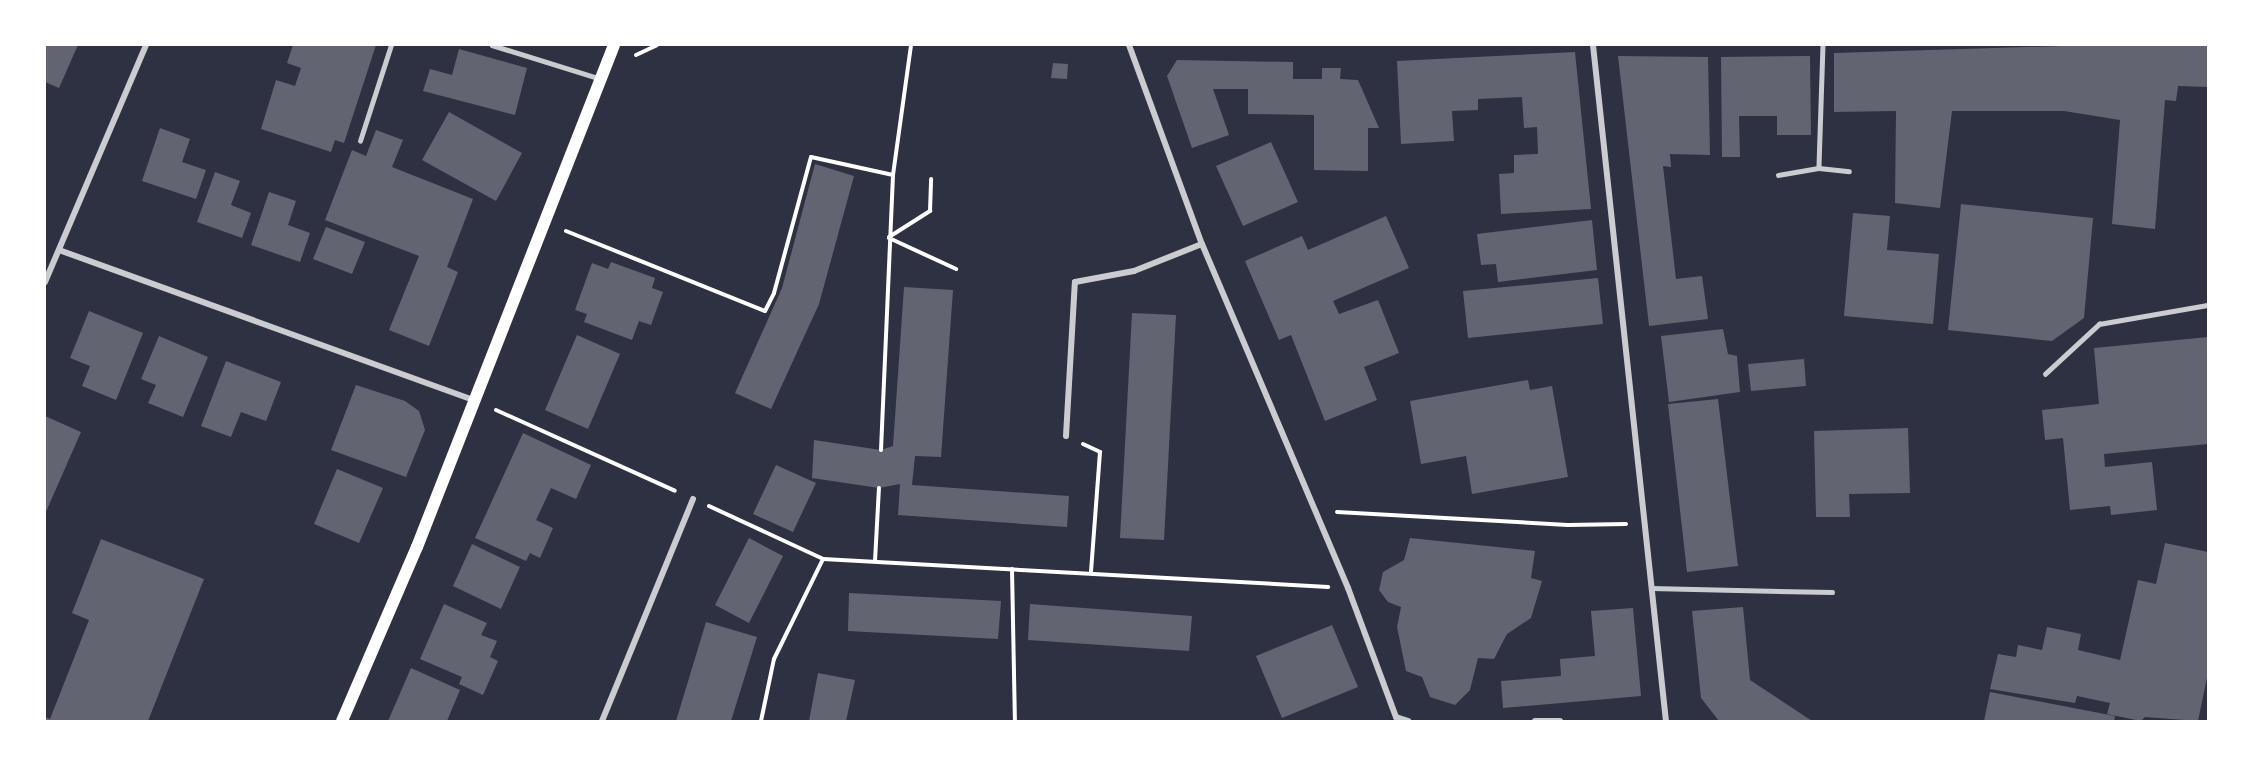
<!DOCTYPE html>
<html>
<head>
<meta charset="utf-8">
<style>
  body { margin:0 }
  #map { position:relative; width:2253px; height:766px; overflow:hidden; background:#2d3142; font-family:Lato,sans-serif }
  div>[style] { position:absolute }
  [style*='--x'] { left:calc(var(--x)*1px); top:calc(var(--y)*1px); width:calc(var(--w)*1px); rotate:calc(var(--a)*1deg) }
  .building>* { inset:0; background:#626471 }
  .path>* { height:4px; margin:-2px; padding:0 2px; transform-origin:2px; border-radius:2px; background:#fff }
  .service>* { height:4.5px; margin:-2.25px; padding:0 2.25px; transform-origin:2.25px; border-radius:2.25px; background:#caccd0 }
  .minor>* { height:6px; margin:-3px; padding:0 3px; transform-origin:3px; border-radius:3px; background:#caccd0 }
  .secondary>* { height:12px; margin:-6px; padding:0 6px; transform-origin:6px; border-radius:6px; background:#fff }
  span { translate:-50% -50%; white-space:nowrap; text-align:center; line-height:1.15; -webkit-text-stroke:6px #fff; paint-order:stroke }
  .frame { position:absolute; inset:0; border:46px solid #fff; pointer-events:none }
</style>
</head>
<body>
<div id="map">
  <div class="building">
    <div style="clip-path:polygon(45px 45px,78px 45px,59px 88px,45px 82px)"></div>
    <div style="clip-path:polygon(293px 45px,376px 45px,344px 143px,335px 140px,331px 152px,261px 129px,276px 80px,295px 86px,301px 68px,287px 63px)"></div>
    <div style="clip-path:polygon(2062px 46px,2208px 46px,2208px 87px,2178px 86px,2176px 101px,2165px 100px,2155px 229px,2112px 224px,2120px 120px,2064px 111px,1952px 111px,1940px 208px,1895px 203px,1896px 111px,1834px 112px,1834px 53px)"></div>
    <div style="clip-path:polygon(459px 49px,527px 68px,515px 115px,423px 91px,430px 69px,452px 75px)"></div>
    <div style="clip-path:polygon(1575px 52px,1591px 209px,1501px 214px,1499px 174px,1514px 173px,1514px 155px,1538px 154px,1537px 127px,1524px 128px,1522px 97px,1478px 99px,1478px 110px,1452px 111px,1454px 141px,1401px 144px,1397px 61px)"></div>
    <div style="clip-path:polygon(1618px 56px,1708px 57px,1710px 155px,1670px 154px,1671px 167px,1663px 166px,1676px 279px,1702px 276px,1708px 319px,1649px 326px)"></div>
    <div style="clip-path:polygon(1810px 56px,1811px 135px,1777px 135px,1777px 116px,1739px 116px,1740px 157px,1722px 157px,1721px 57px)"></div>
    <div style="clip-path:polygon(1177px 60px,1293px 62px,1293px 79px,1322px 79px,1322px 68px,1341px 68px,1340px 79px,1358px 80px,1379px 128px,1368px 128px,1368px 171px,1314px 170px,1314px 115px,1248px 114px,1248px 89px,1213px 89px,1229px 135px,1192px 148px,1167px 76px)"></div>
    <div style="clip-path:polygon(1053px 63px,1068px 64px,1067px 79px,1051px 78px)"></div>
    <div style="clip-path:polygon(449px 112px,522px 153px,496px 201px,422px 160px)"></div>
    <div style="clip-path:polygon(160px 128px,190px 139px,182px 162px,206px 170px,196px 199px,142px 181px)"></div>
    <div style="clip-path:polygon(376px 130px,403px 140px,392px 167px,473px 199px,447px 267px,458px 272px,429px 346px,389px 330px,419px 256px,325px 220px,352px 150px,366px 156px)"></div>
    <div style="clip-path:polygon(1271px 142px,1298px 202px,1243px 226px,1216px 166px)"></div>
    <div style="clip-path:polygon(815px 164px,854px 176px,819px 304px,771px 409px,735px 393px,782px 288px)"></div>
    <div style="clip-path:polygon(215px 172px,240px 181px,231px 205px,251px 213px,242px 238px,197px 222px)"></div>
    <div style="clip-path:polygon(269px 192px,296px 201px,288px 225px,310px 233px,300px 262px,251px 245px)"></div>
    <div style="clip-path:polygon(1961px 204px,2093px 218px,2084px 318px,2052px 341px,1948px 330px)"></div>
    <div style="clip-path:polygon(1853px 213px,1890px 216px,1887px 250px,1939px 254px,1933px 324px,1844px 316px)"></div>
    <div style="clip-path:polygon(1386px 216px,1409px 268px,1333px 301px,1339px 314px,1378px 300px,1399px 353px,1364px 367px,1377px 400px,1325px 421px,1291px 335px,1279px 340px,1245px 261px,1302px 236px,1308px 250px)"></div>
    <div style="clip-path:polygon(1592px 220px,1597px 270px,1498px 282px,1496px 264px,1481px 265px,1477px 234px)"></div>
    <div style="clip-path:polygon(326px 227px,365px 242px,352px 274px,313px 259px)"></div>
    <div style="clip-path:polygon(611px 262px,655px 278px,652px 288px,663px 292px,651px 325px,639px 321px,632px 340px,584px 322px,587px 314px,575px 310px,592px 263px,608px 269px)"></div>
    <div style="clip-path:polygon(1598px 278px,1603px 324px,1468px 338px,1463px 291px)"></div>
    <div style="clip-path:polygon(904px 287px,953px 290px,941px 457px,915px 456px,912px 485px,1069px 496px,1067px 527px,898px 515px,900px 484px,879px 488px,812px 478px,814px 440px,881px 450px,893px 446px)"></div>
    <div style="clip-path:polygon(89px 311px,143px 333px,116px 400px,82px 386px,90px 366px,70px 358px)"></div>
    <div style="clip-path:polygon(1132px 313px,1176px 315px,1164px 540px,1120px 538px)"></div>
    <div style="clip-path:polygon(1723px 329px,1728px 354px,1737px 356px,1740px 392px,1669px 402px,1661px 336px)"></div>
    <div style="clip-path:polygon(577px 335px,620px 354px,588px 429px,545px 410px)"></div>
    <div style="clip-path:polygon(159px 336px,208px 357px,183px 417px,148px 403px,156px 385px,141px 379px)"></div>
    <div style="clip-path:polygon(2208px 337px,2208px 444px,2104px 454px,2105px 467px,2152px 462px,2157px 510px,2111px 515px,2110px 506px,2070px 510px,2063px 438px,2045px 440px,2042px 410px,2099px 404px,2094px 348px)"></div>
    <div style="clip-path:polygon(1804px 359px,1806px 386px,1751px 391px,1748px 364px)"></div>
    <div style="clip-path:polygon(226px 361px,281px 382px,266px 421px,241px 412px,231px 437px,201px 426px)"></div>
    <div style="clip-path:polygon(1528px 380px,1530px 390px,1552px 386px,1568px 477px,1472px 494px,1466px 456px,1421px 464px,1410px 401px)"></div>
    <div style="clip-path:polygon(356px 385px,405px 401px,419px 411px,425px 430px,406px 477px,331px 450px)"></div>
    <div style="clip-path:polygon(1718px 399px,1738px 566px,1687px 572px,1668px 404px)"></div>
    <div style="clip-path:polygon(45px 416px,81px 432px,45px 514px)"></div>
    <div style="clip-path:polygon(1908px 428px,1910px 493px,1849px 494px,1850px 517px,1816px 517px,1814px 431px)"></div>
    <div style="clip-path:polygon(523px 433px,591px 465px,576px 499px,551px 488px,536px 520px,553px 528px,540px 558px,530px 553px,526px 561px,475px 538px)"></div>
    <div style="clip-path:polygon(776px 465px,816px 483px,793px 532px,753px 514px)"></div>
    <div style="clip-path:polygon(337px 469px,383px 488px,359px 543px,314px 524px)"></div>
    <div style="clip-path:polygon(749px 538px,783px 556px,749px 623px,715px 605px)"></div>
    <div style="clip-path:polygon(1410px 538px,1535px 551px,1531px 578px,1542px 581px,1531px 618px,1507px 634px,1494px 659px,1478px 658px,1470px 690px,1455px 705px,1430px 697px,1422px 677px,1406px 671px,1397px 627px,1401px 607px,1388px 602px,1379px 590px,1383px 572px,1404px 560px)"></div>
    <div style="clip-path:polygon(101px 539px,204px 579px,148px 721px,45px 721px,45px 717px,50px 719px,89px 620px,72px 613px)"></div>
    <div style="clip-path:polygon(2165px 543px,2208px 552px,2208px 673px,2198px 721px,2145px 717px,2141px 721px,2107px 714px,2110px 703px,2077px 696px,2075px 703px,1990px 689px,1998px 654px,2016px 657px,2018px 645px,2042px 650px,2047px 627px,2081px 634px,2078px 650px,2120px 660px,2138px 580px,2156px 584px)"></div>
    <div style="clip-path:polygon(472px 544px,520px 567px,501px 609px,453px 586px)"></div>
    <div style="clip-path:polygon(849px 593px,1001px 601px,998px 639px,848px 631px)"></div>
    <div style="clip-path:polygon(444px 604px,487px 623px,481px 635px,497px 641px,490px 657px,498px 661px,483px 695px,459px 684px,462px 677px,420px 659px)"></div>
    <div style="clip-path:polygon(1030px 604px,1192px 616px,1189px 651px,1028px 640px)"></div>
    <div style="clip-path:polygon(1743px 607px,1750px 680px,1812px 721px,1719px 721px,1701px 698px,1692px 611px)"></div>
    <div style="clip-path:polygon(1633px 608px,1641px 696px,1503px 708px,1501px 681px,1561px 676px,1560px 659px,1595px 656px,1591px 611px)"></div>
    <div style="clip-path:polygon(706px 622px,757px 637px,731px 721px,676px 721px)"></div>
    <div style="clip-path:polygon(1332px 625px,1358px 687px,1282px 718px,1256px 656px)"></div>
    <div style="clip-path:polygon(411px 668px,460px 690px,447px 721px,388px 721px)"></div>
    <div style="clip-path:polygon(818px 673px,855px 680px,846px 721px,809px 721px)"></div>
    <div style="clip-path:polygon(1990px 692px,2115px 716px,2114px 721px,1984px 721px)"></div>
  </div>
  <div class="path">
    <div style="--x:636;--y:55;--w:23;--a:-25"></div>
    <div style="--x:566;--y:231;--w:214;--a:21.9"></div>
    <div style="--x:765;--y:311;--w:20;--a:-63"></div>
    <div style="--x:774;--y:293;--w:141;--a:-74.8"></div>
    <div style="--x:811;--y:157;--w:84;--a:12.4"></div>
    <div style="--x:889;--y:237;--w:49;--a:-32.4"></div>
    <div style="--x:930;--y:211;--w:32;--a:-88"></div>
    <div style="--x:889;--y:238;--w:74;--a:24.8"></div>
    <div style="--x:496;--y:410;--w:196;--a:24.3"></div>
    <div style="--x:1083;--y:444;--w:19;--a:25"></div>
    <div style="--x:1100;--y:452;--w:121;--a:94.3"></div>
    <div style="--x:881;--y:450;--w:275;--a:-87.5"></div>
    <div style="--x:893;--y:175;--w:131;--a:-82.1"></div>
    <div style="--x:709;--y:506;--w:126;--a:24.9"></div>
    <div style="--x:823;--y:559;--w:506;--a:3.17"></div>
    <div style="--x:1337;--y:512;--w:231;--a:3.2"></div>
    <div style="--x:1568;--y:525;--w:58;--a:-1"></div>
    <div style="--x:875;--y:561;--w:73;--a:-86.9"></div>
    <div style="--x:1012;--y:569;--w:152;--a:88.9"></div>
    <div style="--x:761;--y:721;--w:63;--a:-78.2"></div>
    <div style="--x:774;--y:659;--w:111;--a:-63.9"></div>
  </div>
  <div class="service">
    <div style="--x:492;--y:45;--w:111;--a:17.3"></div>
    <div style="--x:1823;--y:45;--w:123;--a:91.9"></div>
    <div style="--x:1819;--y:168;--w:30;--a:6"></div>
    <div style="--x:360;--y:141;--w:101;--a:-72.1"></div>
    <div style="--x:1778;--y:175;--w:42;--a:-9.7"></div>
    <div style="--x:2045;--y:374;--w:74;--a:-42.8"></div>
    <div style="--x:2099;--y:324;--w:111;--a:-9.9"></div>
    <div style="--x:1651;--y:588;--w:181;--a:1.3"></div>
  </div>
  <div class="minor">
    <div style="--x:1129;--y:45;--w:212;--a:69.9"></div>
    <div style="--x:1202;--y:244;--w:374;--a:67"></div>
    <div style="--x:1348;--y:588;--w:138;--a:69.6"></div>
    <div style="--x:1593;--y:45;--w:680;--a:83.84"></div>
    <div style="--x:59;--y:250;--w:440;--a:19.9"></div>
    <div style="--x:45;--y:282;--w:258;--a:-66.9"></div>
    <div style="--x:1066;--y:436;--w:154;--a:-86.7"></div>
    <div style="--x:1075;--y:282;--w:60;--a:-10.6"></div>
    <div style="--x:1134;--y:271;--w:73;--a:-21.7"></div>
    <div style="--x:1396;--y:717;--w:13;--a:18"></div>
    <div style="--x:602;--y:721;--w:240;--a:-67.7"></div>
    <div style="--x:1535;--y:721;--w:25;--a:0"></div>
  </div>
  <div class="secondary">
    <div style="--x:342;--y:721;--w:189;--a:-66.7"></div>
    <div style="--x:417;--y:547;--w:539;--a:-68.57"></div>
  </div>
  <div class="frame"></div>
</div>
</body>
</html>
